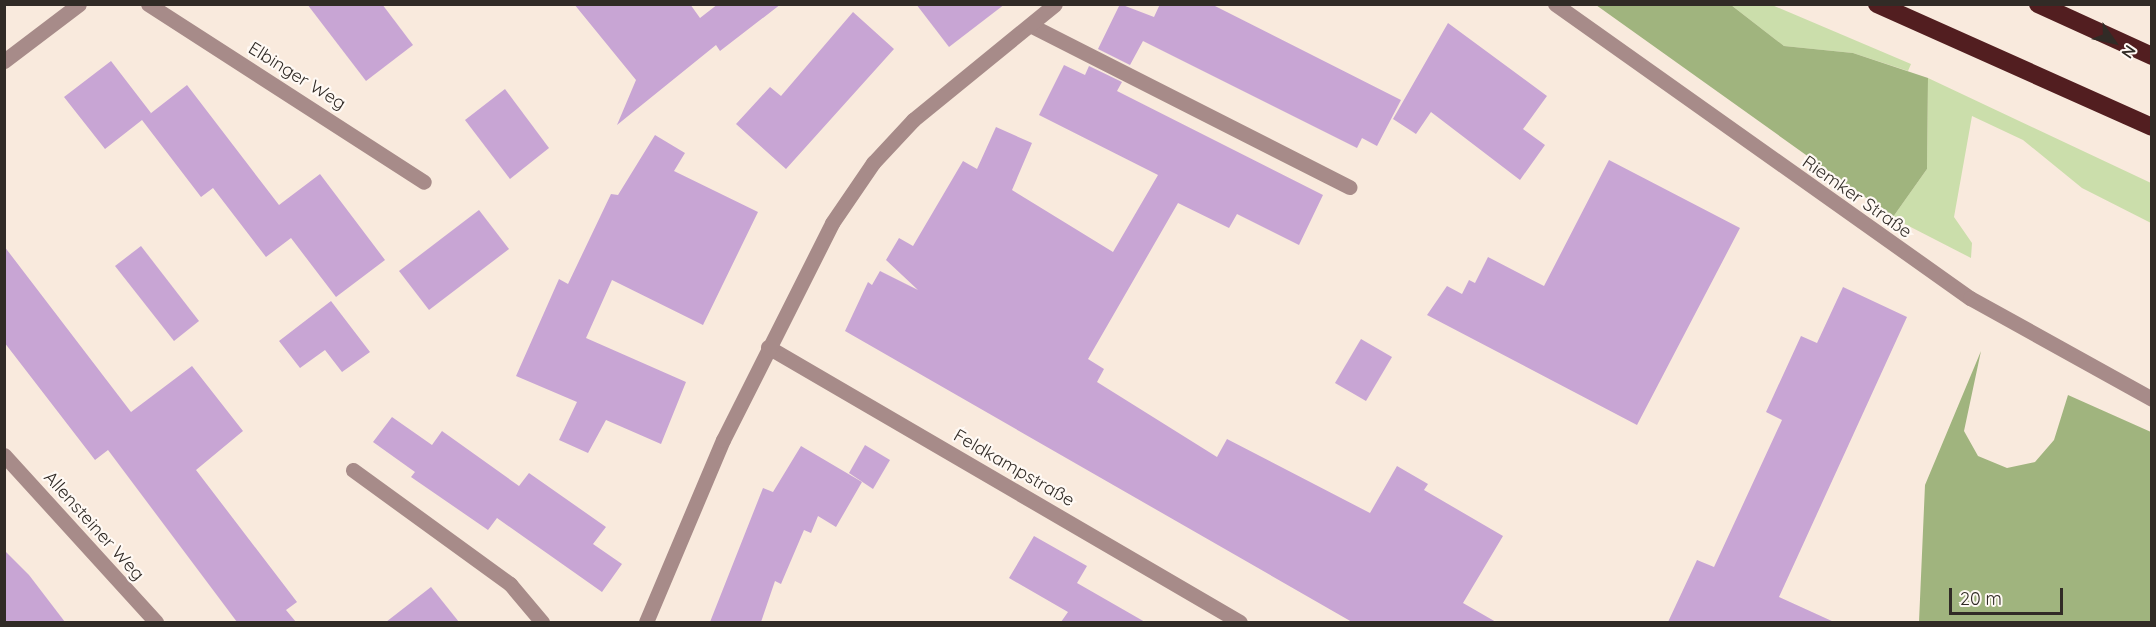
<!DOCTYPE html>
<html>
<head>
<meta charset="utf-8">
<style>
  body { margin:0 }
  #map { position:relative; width:2156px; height:627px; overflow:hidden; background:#f9eadd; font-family:Quicksand,sans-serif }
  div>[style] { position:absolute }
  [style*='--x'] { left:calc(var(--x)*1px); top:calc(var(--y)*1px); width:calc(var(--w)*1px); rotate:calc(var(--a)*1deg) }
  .green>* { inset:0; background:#cbdeab }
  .forest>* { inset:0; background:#a0b47e }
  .building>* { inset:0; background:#c8a5d4 }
  .minor>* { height:15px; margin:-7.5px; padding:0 7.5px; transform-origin:7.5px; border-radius:7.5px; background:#a78b89 }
  .highway>* { height:18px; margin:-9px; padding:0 9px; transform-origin:9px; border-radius:9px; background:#521e20 }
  span { translate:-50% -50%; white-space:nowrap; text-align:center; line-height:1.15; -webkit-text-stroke:4.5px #fff9f4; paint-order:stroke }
  .street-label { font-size:18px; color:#312b26 }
  .frame { position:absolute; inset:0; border:6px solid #312b26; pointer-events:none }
  .north { position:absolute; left:2084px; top:12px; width:60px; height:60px; -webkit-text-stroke:4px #fff9f4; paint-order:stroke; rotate:124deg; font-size:16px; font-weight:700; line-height:24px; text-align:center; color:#312b26 }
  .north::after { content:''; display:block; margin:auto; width:21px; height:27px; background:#312b26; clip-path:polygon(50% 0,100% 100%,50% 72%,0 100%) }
  .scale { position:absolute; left:1949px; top:588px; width:114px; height:27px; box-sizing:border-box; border:3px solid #312b26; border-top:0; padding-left:8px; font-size:18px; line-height:21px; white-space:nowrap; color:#312b26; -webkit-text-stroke:4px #fff9f4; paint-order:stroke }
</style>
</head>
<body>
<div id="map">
  <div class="green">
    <div style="clip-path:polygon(1731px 5px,1772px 5px,1911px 64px,1908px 71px,1853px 53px,1784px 46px)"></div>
    <div style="clip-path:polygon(1928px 78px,2151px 183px,2151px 223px,2082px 188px,2023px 140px,1972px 116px,1954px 217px,1972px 243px,1971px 258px,1899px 221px,1893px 217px,1927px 169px)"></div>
  </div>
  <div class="forest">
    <div style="clip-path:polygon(1596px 5px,1731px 5px,1784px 46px,1853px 53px,1928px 78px,1927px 169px,1893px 217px)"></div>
    <div style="clip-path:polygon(1981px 351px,1964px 431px,1978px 456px,2007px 468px,2035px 462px,2054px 440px,2068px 395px,2151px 432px,2151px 622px,1919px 622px,1925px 485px)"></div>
  </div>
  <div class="building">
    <div style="clip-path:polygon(307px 4px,382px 4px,413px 45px,366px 81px)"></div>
    <div style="clip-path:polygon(574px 4px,690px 4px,700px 18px,718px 4px,781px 4px,720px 51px,716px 45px,617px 125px,636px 80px)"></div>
    <div style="clip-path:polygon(916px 4px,1005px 4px,949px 47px)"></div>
    <div style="clip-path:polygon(1120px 4px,1154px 17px,1160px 4px,1211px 4px,1401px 100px,1377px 146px,1362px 138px,1357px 148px,1143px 41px,1130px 65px,1098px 49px)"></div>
    <div style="clip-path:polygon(853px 12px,894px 49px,786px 169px,736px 124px,770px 87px,781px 96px)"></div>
    <div style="clip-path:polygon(1448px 23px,1547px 96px,1523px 129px,1545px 145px,1520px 180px,1431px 112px,1416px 134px,1393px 119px)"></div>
    <div style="clip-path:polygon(111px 61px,151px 113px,146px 117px,187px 85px,279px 205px,320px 174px,385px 260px,336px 297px,291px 238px,266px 257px,213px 188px,201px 197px,142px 120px,105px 149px,64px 97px)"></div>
    <div style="clip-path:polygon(1064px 65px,1085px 75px,1089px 66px,1122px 82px,1117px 91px,1323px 195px,1299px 245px,1237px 214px,1229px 228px,1178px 203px,1088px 359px,1104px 369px,1097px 382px,1217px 457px,1227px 439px,1370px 513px,1397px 466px,1428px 484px,1424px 490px,1503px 536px,1463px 603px,1496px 622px,1352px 622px,845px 331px,868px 282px,872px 285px,880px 271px,918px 290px,886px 260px,899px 238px,913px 246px,963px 161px,977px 169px,996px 127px,1032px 143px,1012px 190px,1113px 252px,1158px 175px,1039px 115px)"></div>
    <div style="clip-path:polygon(505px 89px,549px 148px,510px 179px,465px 120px)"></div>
    <div style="clip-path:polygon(655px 135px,685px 153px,674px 171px,758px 212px,703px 325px,612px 280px,586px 338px,686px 382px,661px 444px,606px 420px,588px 453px,559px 440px,577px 402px,516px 376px,559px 279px,568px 284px,611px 194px,618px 195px)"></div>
    <div style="clip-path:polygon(1609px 160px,1740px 228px,1637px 425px,1427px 315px,1447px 286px,1462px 294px,1469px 280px,1475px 283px,1488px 257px,1544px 286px)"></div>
    <div style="clip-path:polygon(479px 210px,509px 249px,429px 310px,399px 271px)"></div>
    <div style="clip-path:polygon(4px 246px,131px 412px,192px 366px,243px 431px,196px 470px,297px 602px,286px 610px,296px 622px,237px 622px,108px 450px,95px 460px,4px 342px)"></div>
    <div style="clip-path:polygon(141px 246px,199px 321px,174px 341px,115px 266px)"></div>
    <div style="clip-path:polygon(1843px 287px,1907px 317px,1779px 597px,1834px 622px,1668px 622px,1697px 560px,1714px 567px,1782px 420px,1766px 412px,1801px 336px,1817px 343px)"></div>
    <div style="clip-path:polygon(331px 301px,370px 352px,342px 372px,325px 350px,300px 368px,279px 341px)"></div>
    <div style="clip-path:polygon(1361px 339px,1392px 357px,1366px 401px,1335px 383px)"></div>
    <div style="clip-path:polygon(392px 417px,432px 445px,442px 431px,519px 486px,529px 473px,606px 527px,593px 544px,622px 564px,602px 592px,497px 518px,488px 530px,411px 477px,415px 472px,373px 442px)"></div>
    <div style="clip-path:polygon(865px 445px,890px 460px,873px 489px,849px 473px)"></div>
    <div style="clip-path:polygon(801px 446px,862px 482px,836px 527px,818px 516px,811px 533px,804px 530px,781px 584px,775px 581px,761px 622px,710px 622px,763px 488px,773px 492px)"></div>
    <div style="clip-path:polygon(1034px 536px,1087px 566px,1077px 583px,1145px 622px,1061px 622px,1068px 612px,1009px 578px)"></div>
    <div style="clip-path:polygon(4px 550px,29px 575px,65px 622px,4px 622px)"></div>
    <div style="clip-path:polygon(431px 587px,459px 622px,386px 622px)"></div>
  </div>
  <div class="minor">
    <div style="--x:148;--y:4;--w:328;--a:32.8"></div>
    <div style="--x:1555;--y:4;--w:509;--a:35.32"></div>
    <div style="--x:1970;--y:298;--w:208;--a:29"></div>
    <div style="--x:1032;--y:26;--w:356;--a:26.9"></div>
    <div style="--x:4;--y:61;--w:94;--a:-37.2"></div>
    <div style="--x:768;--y:347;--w:546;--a:30.23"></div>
    <div style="--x:4;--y:455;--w:226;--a:47.7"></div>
    <div style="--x:353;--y:470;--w:194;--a:36"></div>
    <div style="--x:510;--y:584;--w:50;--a:49.9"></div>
    <div style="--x:646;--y:622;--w:198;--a:-67.1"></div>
    <div style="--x:723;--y:440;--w:243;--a:-63.3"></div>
    <div style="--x:832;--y:223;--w:73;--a:-55.7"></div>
    <div style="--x:873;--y:163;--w:59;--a:-47.1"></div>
    <div style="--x:913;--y:120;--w:183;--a:-39.2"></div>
  </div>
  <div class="highway">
    <div style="--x:1877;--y:4;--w:301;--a:24.1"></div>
    <div style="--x:2038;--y:4;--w:125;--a:24.5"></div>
  </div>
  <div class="street-label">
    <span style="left:297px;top:76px;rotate:32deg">Elbinger Weg</span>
    <span style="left:1857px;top:197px;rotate:35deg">Riemker Straße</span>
    <span style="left:1014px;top:468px;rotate:30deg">Feldkampstraße</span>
    <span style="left:94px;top:526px;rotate:48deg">Allensteiner Weg</span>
  </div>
  <div class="frame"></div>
  <div class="north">N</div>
  <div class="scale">20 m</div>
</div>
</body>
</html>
